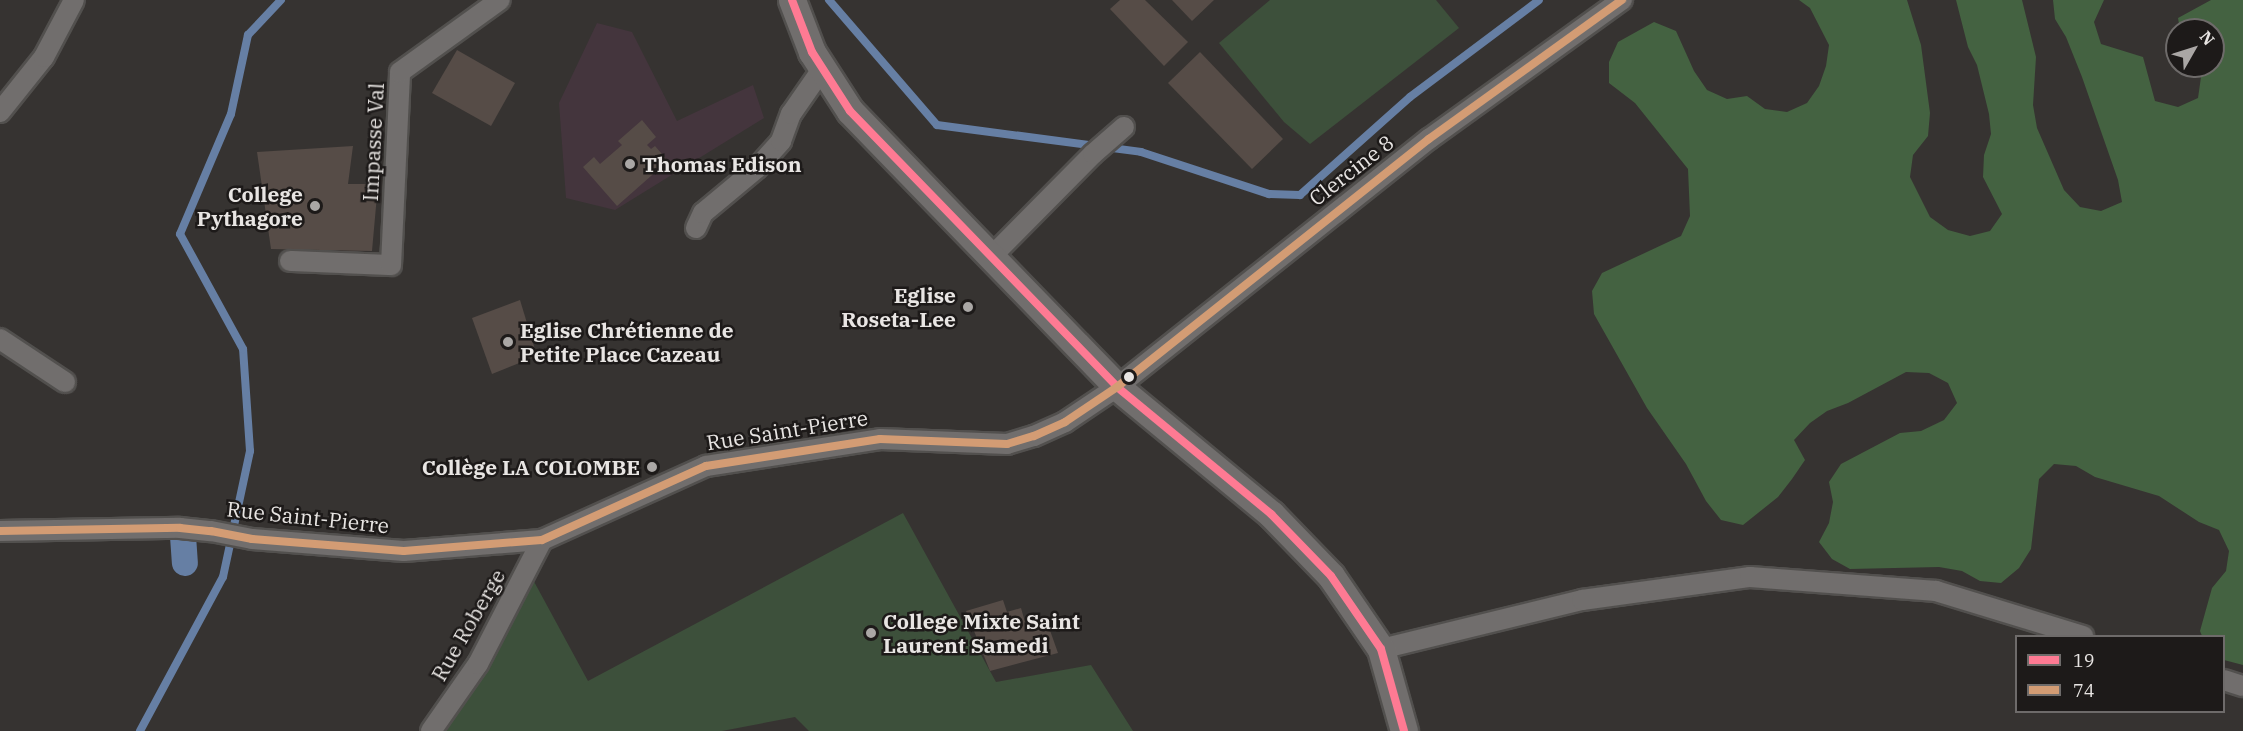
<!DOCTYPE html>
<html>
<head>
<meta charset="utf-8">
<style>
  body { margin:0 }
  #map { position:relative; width:2243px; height:731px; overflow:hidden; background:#363331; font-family:"IBM Plex Serif",serif }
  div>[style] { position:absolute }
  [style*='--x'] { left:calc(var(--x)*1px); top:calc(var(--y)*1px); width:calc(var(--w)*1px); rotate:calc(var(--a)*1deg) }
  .education>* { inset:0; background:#44353d }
  .green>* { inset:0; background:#3d503b }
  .forest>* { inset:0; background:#446241 }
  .stream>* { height:8px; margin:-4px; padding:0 4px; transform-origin:4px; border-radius:4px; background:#667fa4 }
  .canal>* { height:26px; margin:-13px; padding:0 13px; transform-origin:13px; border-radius:13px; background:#667fa4 }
  .building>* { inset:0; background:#564c47 }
  .roads { filter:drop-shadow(2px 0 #52504e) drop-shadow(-2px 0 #52504e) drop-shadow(0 2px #52504e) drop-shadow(0 -2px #52504e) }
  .street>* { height:20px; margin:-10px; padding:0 10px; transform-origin:10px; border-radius:10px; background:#716e6d }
  .secondary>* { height:27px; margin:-13.5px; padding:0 13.5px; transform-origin:13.5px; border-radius:13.5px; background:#716e6d }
  .bus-1>* { height:8px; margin:-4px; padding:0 4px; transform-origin:4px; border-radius:4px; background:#fe7a93 }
  .bus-2>* { height:8px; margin:-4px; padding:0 4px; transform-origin:4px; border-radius:4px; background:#d39c74 }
  .dots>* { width:16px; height:16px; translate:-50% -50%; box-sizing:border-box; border:3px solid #1d1a19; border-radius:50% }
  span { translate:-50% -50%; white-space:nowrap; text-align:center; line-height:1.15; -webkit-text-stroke:5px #1d1a19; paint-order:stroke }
  .street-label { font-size:21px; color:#e8e5e3 }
  .poi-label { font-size:21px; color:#e8e5e3; font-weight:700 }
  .left { translate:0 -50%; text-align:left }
  .right { translate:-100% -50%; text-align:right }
  .legend { position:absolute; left:2015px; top:635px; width:210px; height:78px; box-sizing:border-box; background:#1d1a19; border:2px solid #6e6b6a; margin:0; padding:8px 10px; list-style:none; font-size:18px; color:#e8e5e3 }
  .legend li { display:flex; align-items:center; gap:12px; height:30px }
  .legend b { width:30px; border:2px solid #6e6b6a }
  .north { position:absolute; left:2165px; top:18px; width:60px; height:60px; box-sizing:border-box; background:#1d1a19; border:2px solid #6e6b6a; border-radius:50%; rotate:51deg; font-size:16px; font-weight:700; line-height:24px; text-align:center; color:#e8e5e3 }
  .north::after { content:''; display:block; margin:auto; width:21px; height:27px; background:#aaa7a5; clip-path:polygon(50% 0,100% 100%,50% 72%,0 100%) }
</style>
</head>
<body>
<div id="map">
  <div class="education">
    <div style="clip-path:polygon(597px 23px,632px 32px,677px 121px,753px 85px,764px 118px,615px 210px,566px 198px,559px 103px)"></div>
  </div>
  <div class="green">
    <div style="clip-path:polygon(1270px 0,1436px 0,1459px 28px,1310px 144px,1284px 122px,1219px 43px)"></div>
    <div style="clip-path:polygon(903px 513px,996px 682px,1091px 665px,1133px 731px,809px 731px,795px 717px,722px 731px,432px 731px,531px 576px,588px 681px)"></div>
  </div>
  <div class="forest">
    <div style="clip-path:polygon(1799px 0,1907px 0,1921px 45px,1930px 113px,1928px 136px,1913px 155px,1910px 177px,1930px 217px,1948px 230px,1970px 236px,1990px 231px,2002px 214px,1983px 177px,1984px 155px,1991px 134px,1989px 114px,1977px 65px,1968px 47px,1956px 0,2022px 0,2036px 57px,2033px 105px,2037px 128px,2064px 190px,2080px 207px,2101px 211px,2122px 202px,2118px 180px,2082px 77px,2066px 37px,2055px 19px,2053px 0,2104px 0,2094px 22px,2101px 44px,2143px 57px,2155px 101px,2178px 107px,2198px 98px,2201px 77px,2195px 66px,2213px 66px,2213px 30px,2180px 30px,2178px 18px,2211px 0,2243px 0,2243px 665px,2224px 660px,2224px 636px,2202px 636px,2200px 631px,2212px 588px,2226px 571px,2229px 551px,2219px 530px,2199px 522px,2159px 496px,2095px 477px,2076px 466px,2054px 464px,2039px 479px,2031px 549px,2019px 568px,2001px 583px,1980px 581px,1962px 571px,1939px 567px,1850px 569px,1832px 559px,1819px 542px,1829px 523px,1833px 502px,1829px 482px,1841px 464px,1900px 433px,1921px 431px,1944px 420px,1957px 403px,1948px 383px,1929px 373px,1906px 372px,1848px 403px,1827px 411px,1810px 423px,1794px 440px,1805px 460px,1792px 479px,1778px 497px,1743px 525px,1721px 520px,1706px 501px,1686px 464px,1647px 408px,1594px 314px,1592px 291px,1602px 273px,1681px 236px,1690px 216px,1688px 169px,1635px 103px,1609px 83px,1609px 62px,1618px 42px,1654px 22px,1676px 31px,1694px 71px,1707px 90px,1727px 99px,1747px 96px,1765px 109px,1787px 112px,1807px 103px,1819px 86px,1826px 66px,1829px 45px,1810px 8px)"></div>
  </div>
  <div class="stream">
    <div style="--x:829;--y:0;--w:165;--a:49.2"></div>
    <div style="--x:937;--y:125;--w:206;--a:7.5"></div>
    <div style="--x:1141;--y:152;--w:135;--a:18.2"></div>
    <div style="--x:1269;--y:194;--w:31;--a:2"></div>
    <div style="--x:1300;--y:195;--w:147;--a:-41.7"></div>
    <div style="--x:1410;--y:97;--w:161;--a:-36.9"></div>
    <div style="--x:140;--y:731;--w:175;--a:-61.7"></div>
    <div style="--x:223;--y:577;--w:129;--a:-77.9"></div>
    <div style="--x:250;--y:451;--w:102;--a:-93.9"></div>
    <div style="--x:243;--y:349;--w:131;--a:-118.7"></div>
    <div style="--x:180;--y:234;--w:130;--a:-67"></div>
    <div style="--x:231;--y:114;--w:81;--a:-77.9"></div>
    <div style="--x:248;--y:35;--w:48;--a:-46.7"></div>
  </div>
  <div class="canal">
    <div style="--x:183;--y:536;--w:27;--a:86"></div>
  </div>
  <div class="building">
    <div style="clip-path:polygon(1120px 0,1145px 0,1188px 42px,1164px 66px,1110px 9px)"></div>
    <div style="clip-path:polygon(1172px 0,1214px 0,1192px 21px)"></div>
    <div style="clip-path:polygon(457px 50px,515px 83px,491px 126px,432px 93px)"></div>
    <div style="clip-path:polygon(1200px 52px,1283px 139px,1252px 169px,1168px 83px)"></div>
    <div style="clip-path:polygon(642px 120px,656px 137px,647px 145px,651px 149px,655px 146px,668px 161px,617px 206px,583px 167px,594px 157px,600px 164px,622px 145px,618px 141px)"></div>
    <div style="clip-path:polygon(353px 146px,348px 184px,378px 184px,372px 251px,271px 249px,257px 152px)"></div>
    <div style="clip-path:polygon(520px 300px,537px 356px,492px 374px,472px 318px)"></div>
    <div style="clip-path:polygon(1003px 600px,1007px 612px,1021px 608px,1025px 622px,1046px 619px,1058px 653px,990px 671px,966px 611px)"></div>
  </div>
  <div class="roads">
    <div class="street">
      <div style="--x:0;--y:112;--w:70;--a:-51.3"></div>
      <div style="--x:44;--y:57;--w:64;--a:-62.2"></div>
      <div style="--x:696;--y:228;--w:17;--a:-65"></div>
      <div style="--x:703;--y:213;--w:70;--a:-39.8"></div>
      <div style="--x:757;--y:168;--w:36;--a:-48"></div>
      <div style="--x:781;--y:141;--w:29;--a:-70"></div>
      <div style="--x:791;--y:114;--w:56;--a:-55.2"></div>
      <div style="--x:990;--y:258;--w:146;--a:-45.3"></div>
      <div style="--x:1093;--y:154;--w:41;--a:-41.1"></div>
      <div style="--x:290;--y:261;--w:101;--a:2.3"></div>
      <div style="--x:391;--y:265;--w:193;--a:-87.3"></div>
      <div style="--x:400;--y:72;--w:123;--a:-35.8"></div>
      <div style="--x:0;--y:339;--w:78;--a:33.5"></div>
      <div style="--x:0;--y:531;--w:180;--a:-1"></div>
      <div style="--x:180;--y:528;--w:31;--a:6"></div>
      <div style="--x:211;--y:531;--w:42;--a:11"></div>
      <div style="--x:252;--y:539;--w:152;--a:4.5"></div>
      <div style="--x:404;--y:551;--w:138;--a:-4.6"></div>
      <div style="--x:542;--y:540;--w:180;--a:-24.3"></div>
      <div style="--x:706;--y:466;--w:176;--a:-8.8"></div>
      <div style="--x:880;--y:439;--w:127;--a:2.3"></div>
      <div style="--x:1007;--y:444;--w:28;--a:-17"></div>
      <div style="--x:1034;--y:436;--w:34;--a:-24"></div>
      <div style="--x:1065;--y:422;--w:63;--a:-33.9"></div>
      <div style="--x:1117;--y:387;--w:399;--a:-38.5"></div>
      <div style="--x:1429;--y:139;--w:238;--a:-35.8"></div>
      <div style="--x:1381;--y:649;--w:207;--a:-13.7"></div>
      <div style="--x:1582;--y:600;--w:170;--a:-7.8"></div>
      <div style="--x:1750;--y:577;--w:187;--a:4.3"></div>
      <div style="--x:1936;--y:591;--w:154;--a:17"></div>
      <div style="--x:2224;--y:680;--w:20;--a:18"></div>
      <div style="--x:431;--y:731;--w:82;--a:-55"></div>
      <div style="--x:478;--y:664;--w:140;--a:-62.7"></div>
    </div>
    <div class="secondary">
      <div style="--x:792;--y:0;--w:56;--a:69"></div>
      <div style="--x:812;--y:52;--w:70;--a:57.2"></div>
      <div style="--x:850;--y:111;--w:384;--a:45.9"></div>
      <div style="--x:1117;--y:387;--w:200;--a:39.5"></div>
      <div style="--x:1271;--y:514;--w:86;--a:45.9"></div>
      <div style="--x:1331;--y:576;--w:88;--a:55.6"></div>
      <div style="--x:1381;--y:649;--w:85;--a:74.3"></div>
    </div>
  </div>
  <div class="bus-1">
    <div style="--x:792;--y:0;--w:56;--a:69"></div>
    <div style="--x:812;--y:52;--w:70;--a:57.2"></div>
    <div style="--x:850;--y:111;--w:384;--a:45.9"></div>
    <div style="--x:1117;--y:387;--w:200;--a:39.5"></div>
    <div style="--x:1271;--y:514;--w:86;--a:45.9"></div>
    <div style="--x:1331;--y:576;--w:88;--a:55.6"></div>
    <div style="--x:1381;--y:649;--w:85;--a:74.3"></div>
  </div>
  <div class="bus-2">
    <div style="--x:0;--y:531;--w:180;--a:-1"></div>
    <div style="--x:180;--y:528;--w:31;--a:6"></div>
    <div style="--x:211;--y:531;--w:42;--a:11"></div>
    <div style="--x:252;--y:539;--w:152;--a:4.5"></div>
    <div style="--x:404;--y:551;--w:138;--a:-4.6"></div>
    <div style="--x:542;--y:540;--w:180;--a:-24.3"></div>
    <div style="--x:706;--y:466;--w:176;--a:-8.8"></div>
    <div style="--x:880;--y:439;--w:127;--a:2.3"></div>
    <div style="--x:1007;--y:444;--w:28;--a:-17"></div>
    <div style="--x:1034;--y:436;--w:34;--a:-24"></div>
    <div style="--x:1065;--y:422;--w:63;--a:-33.9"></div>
    <div style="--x:1117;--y:387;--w:399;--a:-38.5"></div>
    <div style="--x:1429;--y:139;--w:238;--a:-35.8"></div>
  </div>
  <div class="dots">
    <div style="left:630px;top:164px;background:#aaa7a5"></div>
    <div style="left:315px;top:206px;background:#aaa7a5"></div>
    <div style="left:968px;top:307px;background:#aaa7a5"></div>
    <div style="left:508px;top:342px;background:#aaa7a5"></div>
    <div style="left:1129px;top:377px;background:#e8e5e3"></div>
    <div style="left:652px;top:467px;background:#aaa7a5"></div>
    <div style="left:871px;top:633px;background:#aaa7a5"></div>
  </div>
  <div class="street-label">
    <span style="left:373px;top:142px;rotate:-87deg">Impasse Val</span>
    <span style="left:1351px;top:170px;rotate:-38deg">Clercine 8</span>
    <span style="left:787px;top:430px;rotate:-9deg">Rue Saint-Pierre</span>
    <span style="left:308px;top:517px;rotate:6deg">Rue Saint-Pierre</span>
    <span style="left:468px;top:625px;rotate:-60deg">Rue Roberge</span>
  </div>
  <div class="poi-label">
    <span class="left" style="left:642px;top:164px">Thomas Edison</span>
    <span class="right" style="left:303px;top:206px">College<br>Pythagore</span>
    <span class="right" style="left:956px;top:307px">Eglise<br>Roseta-Lee</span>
    <span class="left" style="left:520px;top:342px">Eglise Chrétienne de<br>Petite Place Cazeau</span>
    <span class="right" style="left:640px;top:467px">Collège LA COLOMBE</span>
    <span class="left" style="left:883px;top:633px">College Mixte Saint<br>Laurent Samedi</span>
  </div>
  <ul class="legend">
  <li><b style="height:8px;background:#fe7a93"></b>19</li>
  <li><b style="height:8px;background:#d39c74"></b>74</li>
  </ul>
  <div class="north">N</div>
</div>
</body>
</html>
